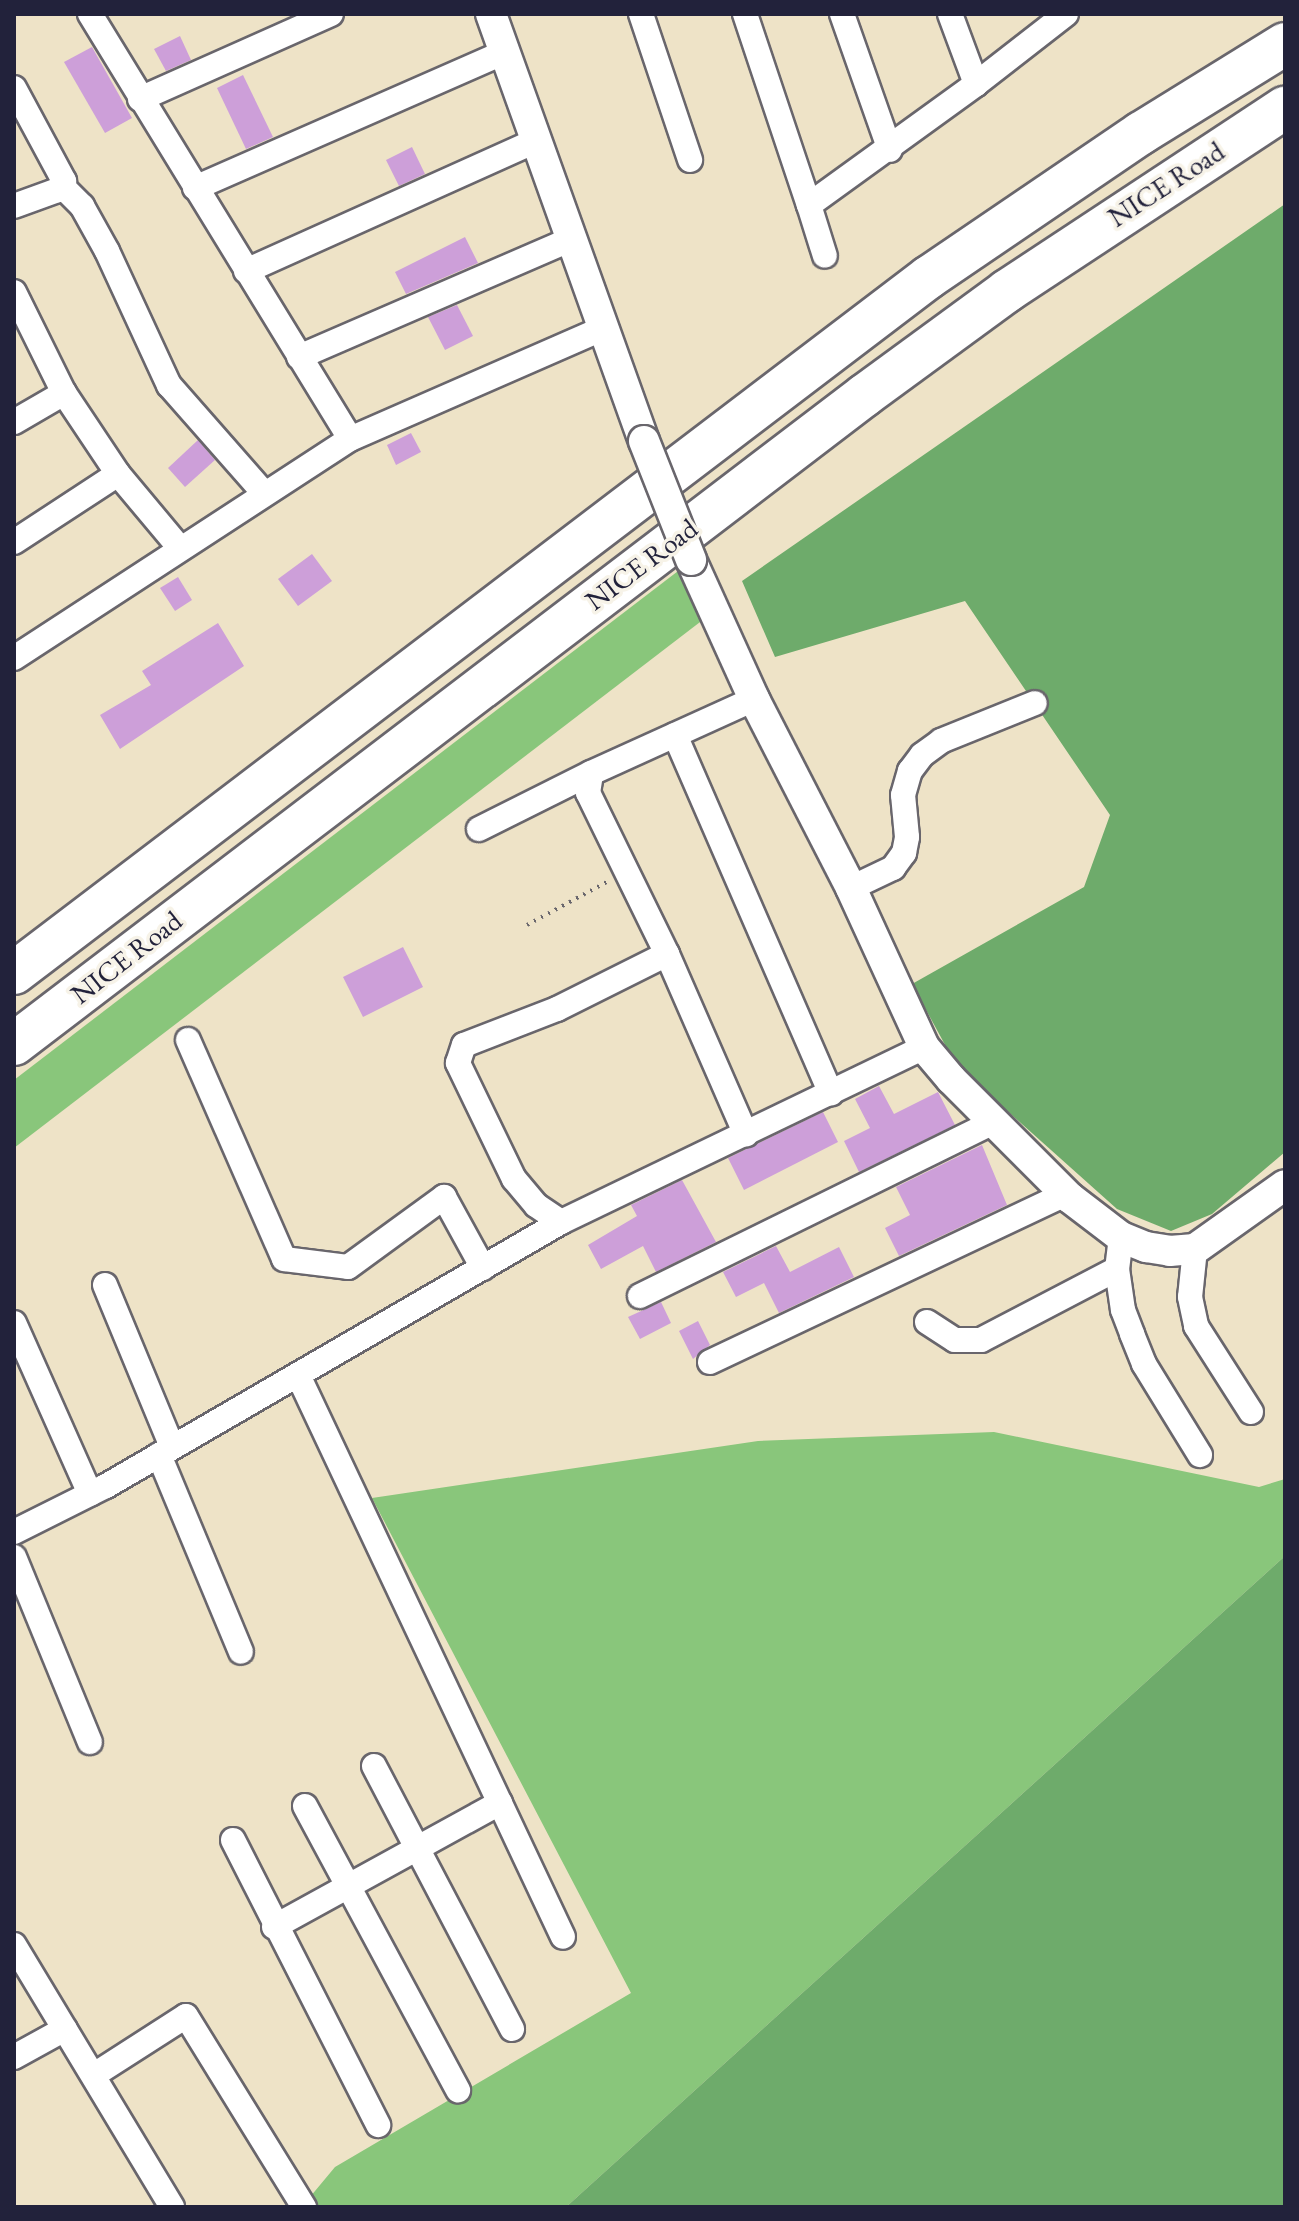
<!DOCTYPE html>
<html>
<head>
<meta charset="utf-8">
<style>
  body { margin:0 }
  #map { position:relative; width:1299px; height:2221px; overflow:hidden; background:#eee3c7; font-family:"EB Garamond",serif }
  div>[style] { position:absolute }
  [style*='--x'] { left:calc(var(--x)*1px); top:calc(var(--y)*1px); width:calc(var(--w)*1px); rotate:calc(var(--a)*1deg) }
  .green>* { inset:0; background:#89c67b }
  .forest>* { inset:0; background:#6eab6b }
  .building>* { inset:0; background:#cd9fd9 }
  .path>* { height:4px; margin-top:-2px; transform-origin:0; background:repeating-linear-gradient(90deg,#69666c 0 2px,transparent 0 8px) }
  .roads { filter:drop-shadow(2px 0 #69666c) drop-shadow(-2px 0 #69666c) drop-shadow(0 2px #69666c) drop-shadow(0 -2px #69666c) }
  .minor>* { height:24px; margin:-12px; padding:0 12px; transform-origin:12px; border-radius:12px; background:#fff }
  .tertiary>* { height:30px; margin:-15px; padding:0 15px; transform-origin:15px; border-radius:15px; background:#fff }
  .motorway>* { height:42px; margin:-21px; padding:0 21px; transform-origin:21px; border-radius:21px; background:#fff }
  .bridges { filter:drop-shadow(2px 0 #69666c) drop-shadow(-2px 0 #69666c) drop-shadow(0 2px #69666c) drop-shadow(0 -2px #69666c) }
  .tertiary-bridge>* { height:30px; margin:-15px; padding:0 15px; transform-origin:15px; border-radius:15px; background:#fff }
  span { translate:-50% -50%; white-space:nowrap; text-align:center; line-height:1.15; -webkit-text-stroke:7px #f7f3e8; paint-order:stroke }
  .street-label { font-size:28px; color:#22223b }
  .frame { position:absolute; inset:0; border:16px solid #22223b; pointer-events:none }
</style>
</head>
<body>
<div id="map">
  <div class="green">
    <div style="clip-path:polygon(682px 568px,704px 619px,14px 1148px,14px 1080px)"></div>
    <div style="clip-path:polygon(994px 1432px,1259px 1487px,1285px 1479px,1285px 1556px,566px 2207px,316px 2207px,310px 2197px,335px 2167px,631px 1993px,372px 1498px,758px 1441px)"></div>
  </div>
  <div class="forest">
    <div style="clip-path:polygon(1285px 204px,1285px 1152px,1212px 1214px,1171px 1231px,1117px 1209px,956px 1065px,912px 984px,1084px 887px,1110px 815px,965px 601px,775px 657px,742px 581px)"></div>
    <div style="clip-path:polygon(1285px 1556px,1285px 2207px,566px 2207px)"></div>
  </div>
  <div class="building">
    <div style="clip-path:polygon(180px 36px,191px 60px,166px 71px,154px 49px)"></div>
    <div style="clip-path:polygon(92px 47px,132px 118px,105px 133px,64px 62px)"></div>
    <div style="clip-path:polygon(243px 75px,273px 137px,246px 149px,217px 88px)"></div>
    <div style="clip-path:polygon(412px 147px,425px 174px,399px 186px,386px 160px)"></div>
    <div style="clip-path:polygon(465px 237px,478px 263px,406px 294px,395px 272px)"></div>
    <div style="clip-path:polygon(457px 305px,473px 336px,445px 350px,428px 317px)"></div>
    <div style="clip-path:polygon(411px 433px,421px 452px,396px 465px,387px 445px)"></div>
    <div style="clip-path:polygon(198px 440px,215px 460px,185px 487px,168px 468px)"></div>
    <div style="clip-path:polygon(312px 554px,332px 581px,298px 606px,278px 579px)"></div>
    <div style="clip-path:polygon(178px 577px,192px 600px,175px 611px,160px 588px)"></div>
    <div style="clip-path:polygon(218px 623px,244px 666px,120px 749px,100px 715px,151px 685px,142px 671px)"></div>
    <div style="clip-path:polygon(403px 947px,423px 987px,363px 1017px,343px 977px)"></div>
    <div style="clip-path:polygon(879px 1086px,894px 1114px,938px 1092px,955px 1125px,859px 1172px,844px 1141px,870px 1128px,855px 1099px)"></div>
    <div style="clip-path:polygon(823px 1112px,838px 1142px,744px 1190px,728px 1158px)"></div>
    <div style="clip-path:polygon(982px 1145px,1007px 1205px,899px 1256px,885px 1228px,910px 1215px,896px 1187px)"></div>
    <div style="clip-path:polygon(682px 1180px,716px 1242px,656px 1272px,643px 1246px,601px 1269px,588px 1245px,637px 1216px,631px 1205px)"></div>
    <div style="clip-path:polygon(776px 1246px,790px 1272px,839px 1247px,854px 1277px,779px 1313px,764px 1283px,736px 1297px,723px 1272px)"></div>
    <div style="clip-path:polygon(661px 1302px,671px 1323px,640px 1339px,628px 1317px)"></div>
    <div style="clip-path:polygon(698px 1321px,710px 1345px,693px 1359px,679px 1331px)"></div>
  </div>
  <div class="path">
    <div style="--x:527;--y:925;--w:91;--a:-28.3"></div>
  </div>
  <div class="roads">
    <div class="minor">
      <div style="--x:90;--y:14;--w:498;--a:58.5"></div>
      <div style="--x:641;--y:14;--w:154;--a:71.4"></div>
      <div style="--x:745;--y:14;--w:201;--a:71.5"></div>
      <div style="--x:809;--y:205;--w:206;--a:-35.9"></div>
      <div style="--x:842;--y:14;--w:144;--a:70.6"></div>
      <div style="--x:950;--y:14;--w:75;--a:69.6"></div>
      <div style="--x:976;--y:84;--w:114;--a:-37.9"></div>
      <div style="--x:14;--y:88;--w:106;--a:61.7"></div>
      <div style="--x:64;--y:181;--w:11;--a:124"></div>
      <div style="--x:58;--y:190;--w:47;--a:160"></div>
      <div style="--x:140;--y:99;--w:209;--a:-24"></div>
      <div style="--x:61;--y:185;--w:30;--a:45"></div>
      <div style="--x:82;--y:206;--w:51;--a:60.9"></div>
      <div style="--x:107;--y:251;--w:148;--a:65.2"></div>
      <div style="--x:169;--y:385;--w:144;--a:48.7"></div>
      <div style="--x:195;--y:188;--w:339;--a:-23.7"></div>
      <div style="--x:809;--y:205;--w:53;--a:72.6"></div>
      <div style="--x:246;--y:271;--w:319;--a:-24.2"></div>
      <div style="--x:14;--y:292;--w:113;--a:63.7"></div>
      <div style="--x:299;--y:357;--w:297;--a:-23.4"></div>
      <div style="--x:14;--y:422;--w:58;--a:-30.1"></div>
      <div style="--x:64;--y:393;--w:97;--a:56.3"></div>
      <div style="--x:14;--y:542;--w:124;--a:-33.2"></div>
      <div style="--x:118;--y:474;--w:95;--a:50.1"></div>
      <div style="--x:14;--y:658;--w:401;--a:-33.1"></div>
      <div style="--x:350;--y:439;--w:277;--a:-23.6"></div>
      <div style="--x:675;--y:735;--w:391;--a:66.5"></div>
      <div style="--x:479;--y:829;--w:125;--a:-26.6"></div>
      <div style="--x:851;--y:888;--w:47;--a:-25.5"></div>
      <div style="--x:893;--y:868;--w:19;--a:-54"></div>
      <div style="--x:904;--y:853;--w:16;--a:-79"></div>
      <div style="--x:907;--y:837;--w:42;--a:-95.4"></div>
      <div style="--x:903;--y:795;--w:25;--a:-74"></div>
      <div style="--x:910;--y:771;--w:20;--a:-53"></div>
      <div style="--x:922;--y:755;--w:24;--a:-36"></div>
      <div style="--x:941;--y:741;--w:101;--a:-22"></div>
      <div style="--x:667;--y:954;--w:197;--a:66.4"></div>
      <div style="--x:188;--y:1040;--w:239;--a:66.3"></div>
      <div style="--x:284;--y:1259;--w:64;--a:7.1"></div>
      <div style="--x:348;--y:1267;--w:119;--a:-36.1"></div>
      <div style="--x:444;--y:1197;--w:81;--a:61.2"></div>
      <div style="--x:561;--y:1222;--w:30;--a:-146"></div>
      <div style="--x:536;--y:1205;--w:34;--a:-130"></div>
      <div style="--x:514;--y:1179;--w:129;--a:-115.8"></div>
      <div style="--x:458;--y:1063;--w:19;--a:-72"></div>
      <div style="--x:464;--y:1045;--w:100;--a:-21.2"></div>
      <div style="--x:557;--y:1009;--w:123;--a:-26.6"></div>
      <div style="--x:667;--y:954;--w:179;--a:-116.1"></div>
      <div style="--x:588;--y:793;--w:20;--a:-81"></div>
      <div style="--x:591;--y:773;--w:179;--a:-24.4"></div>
      <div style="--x:1121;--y:1237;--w:32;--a:97"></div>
      <div style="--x:1117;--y:1269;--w:41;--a:81.7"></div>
      <div style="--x:1123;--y:1310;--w:26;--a:69"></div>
      <div style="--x:1132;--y:1334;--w:32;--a:68"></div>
      <div style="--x:1144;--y:1364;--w:107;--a:58.4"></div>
      <div style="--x:1195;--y:1249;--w:48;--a:95.9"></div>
      <div style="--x:1190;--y:1297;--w:30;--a:78"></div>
      <div style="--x:1196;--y:1326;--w:102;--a:57.4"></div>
      <div style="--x:105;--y:1285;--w:175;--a:67.5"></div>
      <div style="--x:640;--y:1296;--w:394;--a:-26.2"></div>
      <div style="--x:927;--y:1322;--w:33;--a:33"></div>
      <div style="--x:955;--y:1340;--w:26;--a:0"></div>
      <div style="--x:981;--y:1340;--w:153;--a:-27.6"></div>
      <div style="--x:14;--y:1323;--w:187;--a:66"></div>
      <div style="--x:710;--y:1362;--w:394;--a:-25.3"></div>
      <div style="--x:298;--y:1375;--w:621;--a:64.75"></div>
      <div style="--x:159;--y:1455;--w:213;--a:67.4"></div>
      <div style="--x:14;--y:1532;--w:103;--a:-26.6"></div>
      <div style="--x:106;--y:1486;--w:526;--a:-30.12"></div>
      <div style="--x:561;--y:1222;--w:403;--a:-25.7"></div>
      <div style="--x:14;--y:1557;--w:200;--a:67.7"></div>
      <div style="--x:374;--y:1766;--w:297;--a:62.3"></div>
      <div style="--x:305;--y:1806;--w:323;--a:61.7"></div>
      <div style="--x:233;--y:1840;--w:320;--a:63"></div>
      <div style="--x:274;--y:1927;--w:258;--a:-28.8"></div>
      <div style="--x:14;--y:1945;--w:306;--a:58.9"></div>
      <div style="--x:14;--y:2057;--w:58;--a:-28.8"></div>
      <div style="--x:94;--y:2075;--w:109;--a:-32.7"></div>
      <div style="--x:186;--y:2016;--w:225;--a:58.3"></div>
    </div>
    <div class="tertiary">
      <div style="--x:491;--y:14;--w:454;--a:70.3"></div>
      <div style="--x:691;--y:560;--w:153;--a:65.6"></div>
      <div style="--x:754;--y:699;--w:212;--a:62.8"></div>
      <div style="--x:851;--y:888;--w:175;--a:65.3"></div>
      <div style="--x:924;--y:1047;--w:42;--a:49.8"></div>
      <div style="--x:951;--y:1079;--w:168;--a:45"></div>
      <div style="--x:1070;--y:1198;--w:64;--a:37.4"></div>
      <div style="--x:1121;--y:1237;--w:27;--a:22"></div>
      <div style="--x:1146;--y:1247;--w:24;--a:9"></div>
      <div style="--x:1170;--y:1251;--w:25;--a:-5"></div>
      <div style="--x:1195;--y:1249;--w:110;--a:-35.4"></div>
    </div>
    <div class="motorway">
      <div style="--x:14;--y:973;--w:1150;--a:-37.26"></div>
      <div style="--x:929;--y:277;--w:256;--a:-34.2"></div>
      <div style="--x:1141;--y:133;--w:169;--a:-31.7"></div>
      <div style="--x:14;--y:1044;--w:1070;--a:-37.33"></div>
      <div style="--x:865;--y:395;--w:176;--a:-36.2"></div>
      <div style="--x:1007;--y:291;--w:333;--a:-33.4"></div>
    </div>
  </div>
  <div class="bridges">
    <div class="tertiary-bridge">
      <div style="--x:644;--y:441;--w:128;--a:68.4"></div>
    </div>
  </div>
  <div class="street-label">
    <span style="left:1166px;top:184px;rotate:-33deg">NICE Road</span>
    <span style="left:641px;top:564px;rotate:-37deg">NICE Road</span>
    <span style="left:126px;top:957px;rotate:-38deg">NICE Road</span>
  </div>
  <div class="frame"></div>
</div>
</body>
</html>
